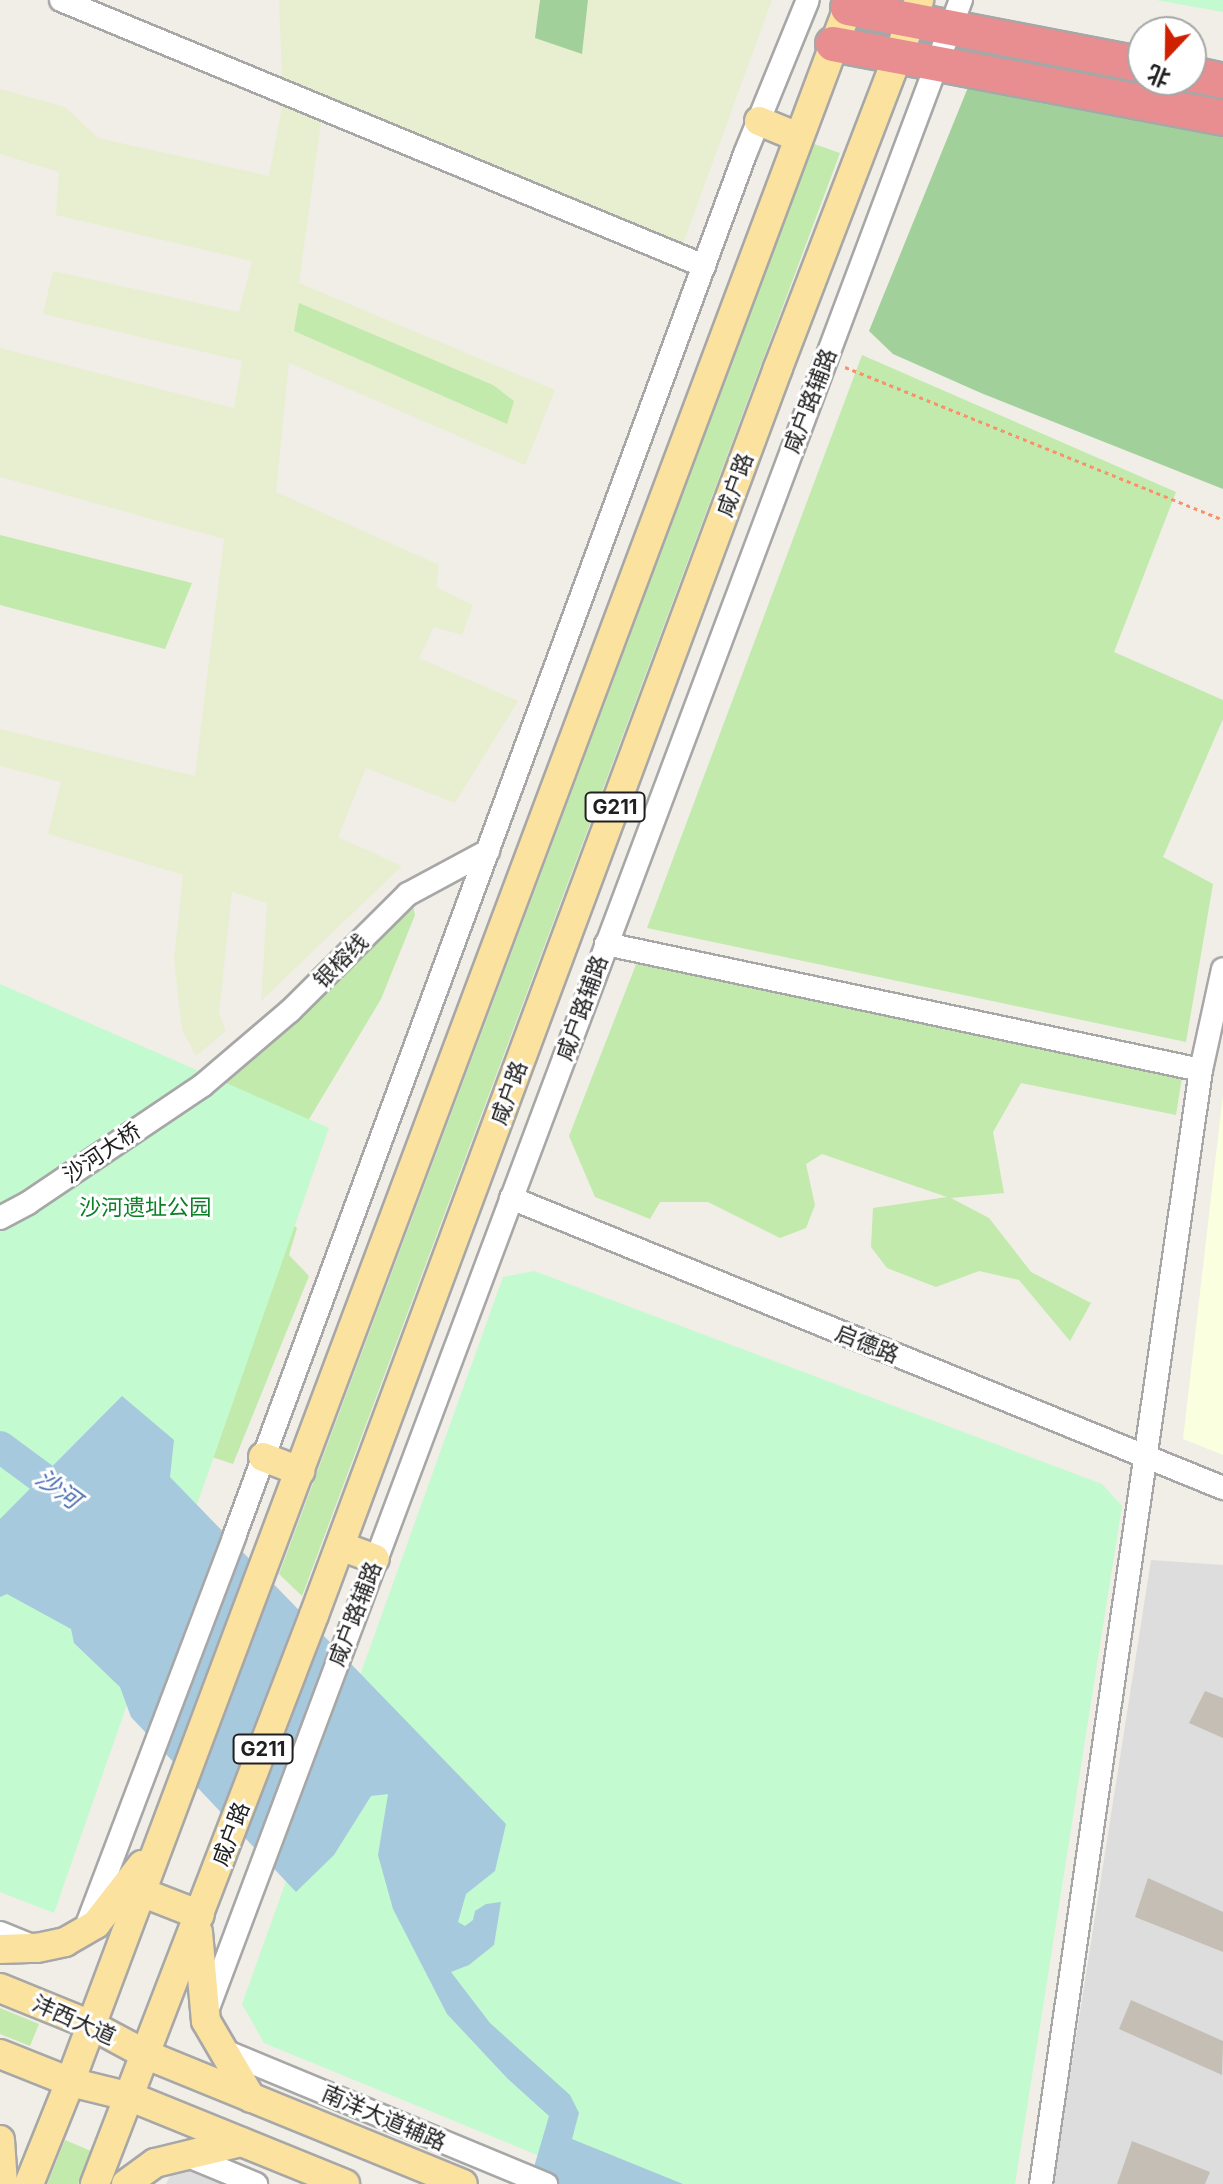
<!DOCTYPE html>
<html>
<head>
<meta charset="utf-8">
<style>
  body { margin:0 }
  #map { position:relative; width:1223px; height:2184px; overflow:hidden; background:#f0eee6; font-family:Inter,"Noto Sans SC",sans-serif }
  div>[style] { position:absolute }
  [style*='--x'] { left:calc(var(--x)*1px); top:calc(var(--y)*1px); width:calc(var(--w)*1px); rotate:calc(var(--a)*1deg) }
  .residential>* { inset:0; background:#dedddd }
  .education>* { inset:0; background:#faffe0 }
  .farmland>* { inset:0; background:#e8efd1 }
  .grass>* { inset:0; background:#c1eaac }
  .forest>* { inset:0; background:#a2d09b }
  .park>* { inset:0; background:#c4fad0 }
  .water>* { inset:0; background:#a6c9de }
  .river>* { height:32px; margin:-16px; padding:0 16px; transform-origin:16px; border-radius:16px; background:#a6c9de }
  .building>* { inset:0; background:#c5beb5 }
  .path>* { height:3px; margin-top:-1.5px; transform-origin:0; background:repeating-linear-gradient(90deg,#fa916d 0 4px,transparent 0 8px) }
  .roads { filter:drop-shadow(2px 0 #a7a7a7) drop-shadow(-2px 0 #a7a7a7) drop-shadow(0 2px #a7a7a7) drop-shadow(0 -2px #a7a7a7) }
  .minor>* { height:22px; margin:-11px; padding:0 11px; transform-origin:11px; border-radius:11px; background:#fff }
  .major>* { height:28px; margin:-14px; padding:0 14px; transform-origin:14px; border-radius:14px; background:#fce29f }
  .highway>* { height:34px; margin:-17px; padding:0 17px; transform-origin:17px; border-radius:17px; background:#e88e91 }
  span { translate:-50% -50%; white-space:nowrap; text-align:center; line-height:1.15; -webkit-text-stroke:6px #fff; paint-order:stroke }
  .shield-label span { padding:2px 6px; background:#fff; border:2px solid; border-radius:6px; -webkit-text-stroke-width:0 }
  .shield-label { font-size:20px; color:#202020; font-weight:700 }
  .street-label { font-size:22px; color:#202020 }
  .park-label { font-size:22px; color:#0b8027 }
  .water-label { font-size:24px; color:#4b6eb1; font-style:italic }
  .north { position:absolute; left:1127px; top:16px; width:80px; height:80px; box-sizing:border-box; background:#fff; border:2px solid #a6a6a6; border-radius:50%; rotate:202deg; font-size:22px; font-weight:700; line-height:32px; text-align:center; color:#202020 }
  .north::after { content:''; display:block; margin:auto; width:28px; height:36px; background:#cf2000; clip-path:polygon(50% 0,100% 100%,50% 72%,0 100%) }
</style>
</head>
<body>
<div id="map">
  <div class="residential">
    <div style="clip-path:polygon(1151px 1560px,1223px 1565px,1223px 2184px,1053px 2184px)"></div>
    <div style="clip-path:polygon(193px 2169px,229px 2184px,166px 2184px,172px 2172px)"></div>
  </div>
  <div class="education">
    <div style="clip-path:polygon(1223px 1094px,1223px 1455px,1183px 1439px)"></div>
  </div>
  <div class="farmland">
    <div style="clip-path:polygon(279px 0,772px 0,680px 252px,323px 108px,299px 283px,555px 390px,525px 465px,289px 363px,276px 492px,439px 565px,436px 587px,473px 605px,462px 635px,434px 627px,419px 658px,518px 701px,455px 803px,366px 768px,338px 837px,402px 866px,261px 1001px,267px 903px,232px 892px,219px 1014px,226px 1031px,196px 1056px,182px 1030px,174px 959px,183px 875px,48px 834px,61px 782px,0 766px,0 729px,195px 776px,224px 539px,0 477px,0 348px,234px 408px,242px 361px,43px 314px,53px 271px,239px 312px,252px 261px,56px 215px,59px 172px,0 154px,0 89px,65px 107px,98px 138px,269px 176px,283px 101px)"></div>
  </div>
  <div class="grass">
    <div style="clip-path:polygon(814px 144px,840px 153px,302px 1596px,279px 1574px)"></div>
    <div style="clip-path:polygon(299px 303px,493px 385px,514px 401px,507px 424px,294px 331px)"></div>
    <div style="clip-path:polygon(862px 355px,1176px 492px,1114px 652px,1223px 700px,1223px 719px,1163px 857px,1213px 884px,1186px 1042px,647px 928px)"></div>
    <div style="clip-path:polygon(0 535px,192px 583px,165px 649px,0 605px)"></div>
    <div style="clip-path:polygon(411px 897px,415px 915px,381px 999px,287px 1156px,203px 1089px)"></div>
    <div style="clip-path:polygon(644px 944px,1185px 1058px,1176px 1115px,1021px 1083px,993px 1132px,1004px 1193px,951px 1198px,989px 1218px,1031px 1272px,1091px 1303px,1070px 1341px,1019px 1280px,979px 1271px,936px 1287px,887px 1268px,871px 1247px,873px 1208px,947px 1197px,822px 1154px,806px 1164px,815px 1205px,806px 1228px,780px 1238px,708px 1202px,660px 1202px,650px 1219px,595px 1197px,569px 1136px)"></div>
    <div style="clip-path:polygon(268px 1203px,297px 1228px,289px 1255px,309px 1276px,233px 1464px,137px 1432px)"></div>
    <div style="clip-path:polygon(0 2008px,39px 2024px,30px 2046px,0 2034px)"></div>
    <div style="clip-path:polygon(65px 2140px,91px 2151px,78px 2184px,47px 2184px)"></div>
  </div>
  <div class="forest">
    <div style="clip-path:polygon(540px 0,588px 0,582px 54px,535px 38px)"></div>
    <div style="clip-path:polygon(971px 80px,1223px 134px,1223px 489px,981px 393px,893px 354px,869px 331px)"></div>
  </div>
  <div class="park">
    <div style="clip-path:polygon(1156px 0,1223px 0,1223px 12px)"></div>
    <div style="clip-path:polygon(0 984px,329px 1128px,54px 1913px,0 1892px)"></div>
    <div style="clip-path:polygon(534px 1271px,1102px 1484px,1122px 1506px,1015px 2184px,608px 2184px,264px 2043px,242px 2004px,503px 1277px)"></div>
  </div>
  <div class="water">
    <div style="clip-path:polygon(122px 1396px,174px 1440px,170px 1477px,506px 1824px,495px 1871px,466px 1894px,458px 1922px,465px 1926px,473px 1920px,475px 1911px,486px 1904px,501px 1902px,494px 1945px,469px 1965px,451px 1972px,490px 2023px,570px 2095px,579px 2113px,572px 2139px,683px 2184px,529px 2184px,549px 2116px,507px 2078px,447px 2014px,393px 1909px,378px 1855px,388px 1794px,371px 1796px,334px 1855px,296px 1892px,131px 1717px,120px 1687px,74px 1643px,71px 1629px,7px 1594px,0 1597px,0 1519px)"></div>
  </div>
  <div class="river">
    <div style="--x:0;--y:1447;--w:93;--a:36.3"></div>
  </div>
  <div class="building">
    <div style="clip-path:polygon(1205px 1691px,1223px 1698px,1223px 1738px,1189px 1723px)"></div>
    <div style="clip-path:polygon(1148px 1878px,1223px 1912px,1223px 1952px,1135px 1917px)"></div>
    <div style="clip-path:polygon(1131px 2000px,1223px 2041px,1222px 2075px,1119px 2029px)"></div>
    <div style="clip-path:polygon(1132px 2141px,1210px 2172px,1205px 2184px,1117px 2184px)"></div>
  </div>
  <div class="path">
    <div style="--x:845;--y:367;--w:408;--a:22"></div>
  </div>
  <div class="roads">
    <div class="minor">
      <div style="--x:61;--y:0;--w:696;--a:22.47"></div>
      <div style="--x:606;--y:944;--w:608;--a:11.96"></div>
      <div style="--x:511;--y:1198;--w:769;--a:22.16"></div>
      <div style="--x:0;--y:1218;--w:32;--a:-28"></div>
      <div style="--x:28;--y:1203;--w:211;--a:-34"></div>
      <div style="--x:203;--y:1085;--w:114;--a:-40.4"></div>
      <div style="--x:290;--y:1011;--w:166;--a:-44.8"></div>
      <div style="--x:408;--y:894;--w:91;--a:-28.3"></div>
      <div style="--x:85;--y:1930;--w:420;--a:-69.2"></div>
      <div style="--x:234;--y:1537;--w:1474;--a:-69.72"></div>
      <div style="--x:745;--y:154;--w:166;--a:-67.8"></div>
      <div style="--x:0;--y:1933;--w:35;--a:22"></div>
      <div style="--x:207;--y:2011;--w:2148;--a:-69.45"></div>
      <div style="--x:222;--y:2050;--w:351;--a:22.5"></div>
      <div style="--x:186;--y:2155;--w:76;--a:22.5"></div>
      <div style="--x:1041;--y:2184;--w:1125;--a:-81.83"></div>
      <div style="--x:1201;--y:1070;--w:103;--a:-77.7"></div>
    </div>
    <div class="major">
      <div style="--x:759;--y:121;--w:42;--a:22.3"></div>
      <div style="--x:263;--y:1457;--w:40;--a:21"></div>
      <div style="--x:340;--y:1546;--w:37;--a:20"></div>
      <div style="--x:141;--y:1892;--w:63;--a:21.3"></div>
      <div style="--x:198;--y:1932;--w:89;--a:84.9"></div>
      <div style="--x:206;--y:2021;--w:89;--a:59.7"></div>
      <div style="--x:0;--y:1949;--w:37;--a:-2"></div>
      <div style="--x:37;--y:1948;--w:29;--a:-12"></div>
      <div style="--x:65;--y:1942;--w:36;--a:-30"></div>
      <div style="--x:96;--y:1924;--w:75;--a:-52.1"></div>
      <div style="--x:0;--y:1988;--w:98;--a:22.1"></div>
      <div style="--x:91;--y:2025;--w:64;--a:28.2"></div>
      <div style="--x:147;--y:2055;--w:341;--a:22.2"></div>
      <div style="--x:0;--y:2054;--w:75;--a:21.8"></div>
      <div style="--x:70;--y:2082;--w:63;--a:13.8"></div>
      <div style="--x:131;--y:2097;--w:231;--a:22.1"></div>
      <div style="--x:0;--y:2140;--w:44;--a:86.1"></div>
      <div style="--x:29;--y:2184;--w:110;--a:-68.1"></div>
      <div style="--x:70;--y:2082;--w:2224;--a:-69.44"></div>
      <div style="--x:95;--y:2184;--w:610;--a:-68.95"></div>
      <div style="--x:314;--y:1615;--w:1331;--a:-69.59"></div>
      <div style="--x:778;--y:368;--w:394;--a:-69"></div>
      <div style="--x:126;--y:2184;--w:36;--a:-36"></div>
      <div style="--x:155;--y:2163;--w:89;--a:-13.7"></div>
    </div>
    <div class="highway">
      <div style="--x:848;--y:8;--w:300;--a:10.9"></div>
      <div style="--x:833;--y:44;--w:397;--a:10.7"></div>
      <div style="--x:1191;--y:74;--w:33;--a:12"></div>
    </div>
  </div>
  <div class="shield-label">
    <span style="left:615px;top:807px">G211</span>
    <span style="left:263px;top:1749px">G211</span>
  </div>
  <div class="street-label">
    <span style="left:810px;top:401px;rotate:-69deg">咸户路辅路</span>
    <span style="left:735px;top:485px;rotate:-70deg">咸户路</span>
    <span style="left:341px;top:961px;rotate:-45deg">银榕线</span>
    <span style="left:582px;top:1008px;rotate:-70deg">咸户路辅路</span>
    <span style="left:509px;top:1093px;rotate:-70deg">咸户路</span>
    <span style="left:102px;top:1153px;rotate:-34deg">沙河大桥</span>
    <span style="left:867px;top:1344px;rotate:22deg">启德路</span>
    <span style="left:355px;top:1614px;rotate:-69deg">咸户路辅路</span>
    <span style="left:231px;top:1834px;rotate:-69deg">咸户路</span>
    <span style="left:74px;top:2020px;rotate:24deg">沣西大道</span>
    <span style="left:384px;top:2118px;rotate:23deg">南洋大道辅路</span>
  </div>
  <div class="park-label">
    <span style="left:145px;top:1208px">沙河遗址公园</span>
  </div>
  <div class="water-label">
    <span style="left:58px;top:1489px;rotate:36deg">沙河</span>
  </div>
  <div class="north">北</div>
</div>
</body>
</html>
